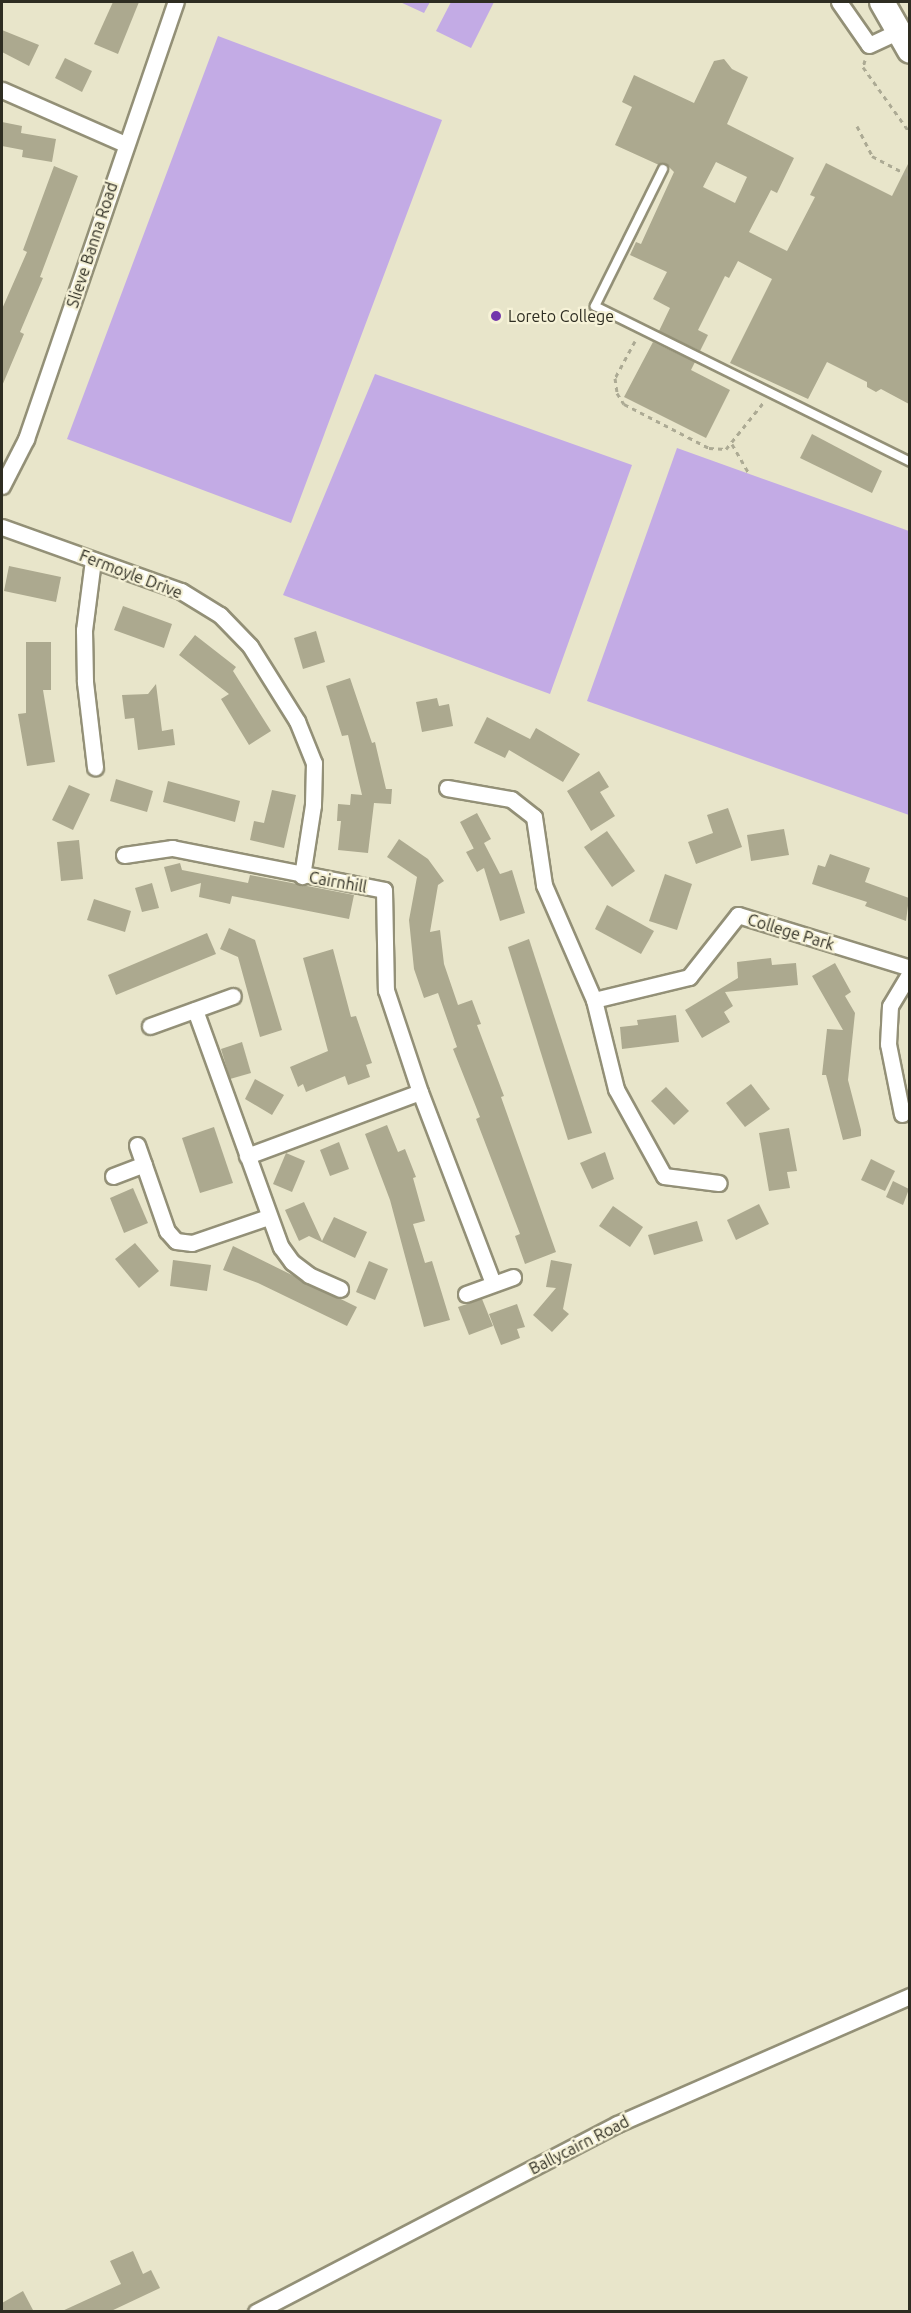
<!DOCTYPE html>
<html>
<head>
<meta charset="utf-8">
<style>
  body { margin:0 }
  #map { position:relative; width:911px; height:2313px; overflow:hidden; background:#e8e5ca; font-family:Ubuntu,sans-serif }
  div>[style] { position:absolute }
  [style*='--x'] { left:calc(var(--x)*1px); top:calc(var(--y)*1px); width:calc(var(--w)*1px); rotate:calc(var(--a)*1deg) }
  .green>* { inset:0; background:#c3abe5 }
  .building>* { inset:0; background:#aca98f }
  .path>* { height:3px; margin-top:-1.5px; transform-origin:0; background:repeating-linear-gradient(90deg,#acaa94 0 4.5px,transparent 0 9px) }
  .roads { filter:drop-shadow(2px 0 #939077) drop-shadow(-2px 0 #939077) drop-shadow(0 2px #939077) drop-shadow(0 -2px #939077) }
  .lane>* { height:8px; margin:-4px; padding:0 4px; transform-origin:4px; border-radius:4px; background:#fff }
  .street>* { height:15px; margin:-7.5px; padding:0 7.5px; transform-origin:7.5px; border-radius:7.5px; background:#fff }
  .primary>* { height:24px; margin:-12px; padding:0 12px; transform-origin:12px; border-radius:12px; background:#fff }
  .dots>* { width:16px; height:16px; translate:-50% -50%; box-sizing:border-box; border:3px solid #f6f2d7; border-radius:50% }
  span { translate:-50% -50%; white-space:nowrap; text-align:center; line-height:1.15; -webkit-text-stroke:4.5px #f6f2d7; paint-order:stroke }
  .street-label { font-size:16px; color:#2e2d22 }
  .poi-label { font-size:16px; color:#2e2d22 }
  .left { translate:0 -50%; text-align:left }
  .frame { position:absolute; inset:0; border:3px solid #2e2d22; pointer-events:none }
</style>
</head>
<body>
<div id="map">
  <div class="green">
    <div style="clip-path:polygon(400px 2px,430px 2px,424px 13px)"></div>
    <div style="clip-path:polygon(451px 2px,494px 2px,471px 48px,436px 31px)"></div>
    <div style="clip-path:polygon(218px 36px,442px 120px,291px 523px,67px 439px)"></div>
    <div style="clip-path:polygon(375px 374px,632px 465px,550px 694px,283px 595px)"></div>
    <div style="clip-path:polygon(677px 448px,909px 531px,909px 815px,587px 701px)"></div>
  </div>
  <div class="building">
    <div style="clip-path:polygon(113px 2px,139px 2px,118px 54px,94px 44px)"></div>
    <div style="clip-path:polygon(2px 30px,39px 45px,29px 66px,2px 52px)"></div>
    <div style="clip-path:polygon(65px 58px,92px 71px,82px 92px,55px 78px)"></div>
    <div style="clip-path:polygon(evenodd,724px 59px,732px 69px,748px 77px,727px 124px,794px 158px,777px 193px,771px 190px,749px 232px,787px 251px,815px 197px,810px 195px,826px 163px,892px 196px,909px 162px,909px 404px,881px 389px,876px 392px,867px 387px,867px 382px,827px 362px,808px 399px,730px 363px,772px 279px,738px 261px,729px 278px,725px 276px,698px 330px,708px 335px,700px 351px,659px 331px,670px 308px,653px 299px,667px 272px,630px 255px,636px 242px,641px 244px,674px 172px,665px 163px,659px 165px,615px 145px,632px 107px,622px 102px,634px 75px,694px 103px,714px 61px,724px 59px,716px 162px,747px 177px,735px 203px,703px 187px,716px 162px)"></div>
    <div style="clip-path:polygon(2px 122px,22px 126px,21px 133px,56px 139px,52px 162px,22px 157px,23px 150px,2px 146px)"></div>
    <div style="clip-path:polygon(54px 166px,78px 176px,40px 277px,43px 278px,20px 332px,24px 334px,2px 386px,2px 309px,27px 252px,23px 250px)"></div>
    <div style="clip-path:polygon(653px 342px,695px 362px,691px 370px,730px 390px,706px 438px,624px 397px)"></div>
    <div style="clip-path:polygon(812px 434px,882px 471px,872px 493px,800px 458px)"></div>
    <div style="clip-path:polygon(9px 566px,61px 577px,56px 602px,4px 591px)"></div>
    <div style="clip-path:polygon(123px 606px,172px 624px,164px 648px,114px 630px)"></div>
    <div style="clip-path:polygon(316px 631px,325px 662px,303px 669px,294px 638px)"></div>
    <div style="clip-path:polygon(195px 635px,236px 667px,233px 671px,271px 731px,249px 745px,221px 699px,229px 694px,179px 655px)"></div>
    <div style="clip-path:polygon(26px 642px,51px 642px,51px 690px,43px 690px,55px 762px,27px 766px,18px 714px,26px 713px)"></div>
    <div style="clip-path:polygon(350px 678px,372px 743px,375px 742px,386px 789px,392px 789px,391px 804px,374px 803px,368px 853px,338px 850px,341px 821px,337px 821px,338px 804px,350px 805px,351px 794px,362px 795px,348px 735px,342px 736px,326px 686px)"></div>
    <div style="clip-path:polygon(156px 684px,162px 731px,173px 729px,175px 745px,138px 750px,134px 718px,125px 719px,122px 695px,148px 694px)"></div>
    <div style="clip-path:polygon(437px 698px,439px 706px,449px 704px,453px 726px,422px 732px,416px 702px)"></div>
    <div style="clip-path:polygon(487px 717px,530px 739px,536px 728px,580px 754px,563px 782px,509px 750px,505px 758px,474px 743px)"></div>
    <div style="clip-path:polygon(599px 771px,609px 787px,600px 792px,615px 816px,591px 831px,567px 791px)"></div>
    <div style="clip-path:polygon(116px 779px,153px 791px,147px 812px,110px 801px)"></div>
    <div style="clip-path:polygon(168px 781px,240px 801px,235px 822px,163px 802px)"></div>
    <div style="clip-path:polygon(69px 785px,90px 794px,73px 830px,52px 820px)"></div>
    <div style="clip-path:polygon(272px 790px,296px 795px,284px 848px,250px 840px,254px 821px,264px 823px)"></div>
    <div style="clip-path:polygon(728px 808px,742px 847px,696px 864px,688px 842px,713px 833px,707px 815px)"></div>
    <div style="clip-path:polygon(477px 813px,491px 839px,484px 843px,500px 874px,512px 870px,525px 913px,500px 921px,484px 868px,477px 872px,466px 852px,477px 847px,474px 849px,460px 822px)"></div>
    <div style="clip-path:polygon(784px 829px,789px 855px,751px 861px,747px 835px)"></div>
    <div style="clip-path:polygon(607px 831px,635px 871px,612px 887px,584px 847px)"></div>
    <div style="clip-path:polygon(399px 839px,428px 859px,444px 881px,438px 885px,430px 932px,440px 930px,444px 964px,458px 1005px,472px 1000px,481px 1024px,477px 1025px,504px 1096px,501px 1097px,556px 1252px,525px 1264px,515px 1236px,520px 1234px,476px 1119px,480px 1117px,453px 1049px,457px 1047px,438px 993px,424px 998px,414px 969px,409px 920px,417px 877px,387px 857px)"></div>
    <div style="clip-path:polygon(79px 840px,83px 879px,61px 881px,57px 842px)"></div>
    <div style="clip-path:polygon(830px 854px,870px 868px,865px 882px,909px 898px,906px 921px,865px 906px,867px 902px,812px 884px,818px 865px,825px 867px)"></div>
    <div style="clip-path:polygon(180px 863px,182px 870px,248px 883px,250px 875px,354px 895px,349px 919px,232px 896px,230px 904px,199px 897px,201px 883px,171px 892px,164px 867px)"></div>
    <div style="clip-path:polygon(665px 874px,692px 884px,677px 930px,649px 921px)"></div>
    <div style="clip-path:polygon(152px 883px,159px 908px,142px 912px,135px 888px)"></div>
    <div style="clip-path:polygon(94px 899px,131px 911px,125px 932px,87px 920px)"></div>
    <div style="clip-path:polygon(607px 905px,654px 931px,641px 954px,595px 929px)"></div>
    <div style="clip-path:polygon(229px 928px,255px 940px,282px 1030px,260px 1037px,238px 957px,220px 949px)"></div>
    <div style="clip-path:polygon(207px 933px,216px 954px,116px 995px,108px 975px)"></div>
    <div style="clip-path:polygon(529px 939px,592px 1133px,568px 1140px,508px 947px)"></div>
    <div style="clip-path:polygon(333px 949px,351px 1017px,356px 1016px,372px 1063px,366px 1065px,370px 1077px,348px 1085px,345px 1076px,306px 1092px,303px 1084px,298px 1087px,290px 1067px,328px 1051px,303px 958px)"></div>
    <div style="clip-path:polygon(771px 958px,772px 965px,796px 963px,798px 985px,725px 992px,733px 1006px,724px 1012px,730px 1022px,702px 1038px,685px 1010px,738px 978px,737px 962px)"></div>
    <div style="clip-path:polygon(835px 963px,851px 992px,845px 996px,855px 1013px,848px 1080px,861px 1130px,861px 1136px,843px 1140px,826px 1075px,822px 1075px,827px 1029px,843px 1030px,812px 976px)"></div>
    <div style="clip-path:polygon(676px 1015px,679px 1042px,622px 1049px,620px 1027px,638px 1025px,637px 1020px)"></div>
    <div style="clip-path:polygon(242px 1042px,251px 1073px,230px 1079px,221px 1049px)"></div>
    <div style="clip-path:polygon(255px 1079px,284px 1095px,272px 1115px,245px 1099px)"></div>
    <div style="clip-path:polygon(751px 1084px,770px 1109px,745px 1127px,726px 1103px)"></div>
    <div style="clip-path:polygon(666px 1087px,689px 1111px,674px 1125px,651px 1101px)"></div>
    <div style="clip-path:polygon(387px 1125px,398px 1152px,405px 1149px,416px 1177px,413px 1178px,425px 1221px,413px 1224px,425px 1263px,432px 1261px,450px 1320px,424px 1327px,390px 1200px,365px 1134px)"></div>
    <div style="clip-path:polygon(214px 1127px,233px 1183px,200px 1193px,182px 1138px)"></div>
    <div style="clip-path:polygon(789px 1128px,797px 1171px,787px 1172px,790px 1188px,769px 1191px,759px 1133px)"></div>
    <div style="clip-path:polygon(339px 1142px,349px 1169px,330px 1176px,320px 1150px)"></div>
    <div style="clip-path:polygon(605px 1152px,614px 1179px,592px 1189px,580px 1163px)"></div>
    <div style="clip-path:polygon(286px 1153px,305px 1161px,292px 1192px,273px 1184px)"></div>
    <div style="clip-path:polygon(871px 1159px,895px 1171px,885px 1191px,861px 1180px)"></div>
    <div style="clip-path:polygon(893px 1181px,909px 1189px,903px 1205px,886px 1197px)"></div>
    <div style="clip-path:polygon(133px 1188px,148px 1223px,124px 1233px,110px 1198px)"></div>
    <div style="clip-path:polygon(304px 1202px,322px 1241px,334px 1217px,367px 1232px,355px 1258px,309px 1236px,299px 1241px,285px 1210px)"></div>
    <div style="clip-path:polygon(759px 1204px,769px 1224px,736px 1240px,727px 1220px)"></div>
    <div style="clip-path:polygon(613px 1206px,643px 1227px,630px 1247px,599px 1226px)"></div>
    <div style="clip-path:polygon(697px 1221px,703px 1241px,654px 1255px,648px 1235px)"></div>
    <div style="clip-path:polygon(135px 1243px,159px 1271px,139px 1288px,115px 1259px)"></div>
    <div style="clip-path:polygon(233px 1246px,357px 1307px,347px 1326px,258px 1283px,223px 1270px)"></div>
    <div style="clip-path:polygon(173px 1260px,211px 1265px,207px 1291px,170px 1286px)"></div>
    <div style="clip-path:polygon(551px 1260px,572px 1264px,563px 1309px,569px 1314px,552px 1332px,533px 1315px,556px 1288px,546px 1287px)"></div>
    <div style="clip-path:polygon(369px 1261px,388px 1269px,375px 1300px,356px 1292px)"></div>
    <div style="clip-path:polygon(482px 1299px,493px 1326px,469px 1335px,458px 1307px)"></div>
    <div style="clip-path:polygon(517px 1304px,525px 1327px,517px 1329px,520px 1338px,501px 1345px,489px 1314px)"></div>
    <div style="clip-path:polygon(133px 2251px,143px 2274px,151px 2270px,160px 2288px,109px 2312px,60px 2312px,121px 2284px,110px 2261px)"></div>
    <div style="clip-path:polygon(23px 2291px,34px 2312px,2px 2312px,2px 2303px)"></div>
  </div>
  <div class="path">
    <div style="--x:865;--y:60;--w:7;--a:106"></div>
    <div style="--x:863;--y:67;--w:81;--a:54.5"></div>
    <div style="--x:857;--y:126;--w:34;--a:63"></div>
    <div style="--x:872;--y:156;--w:43;--a:27.8"></div>
    <div style="--x:635;--y:341;--w:42;--a:118.4"></div>
    <div style="--x:615;--y:378;--w:15;--a:82"></div>
    <div style="--x:617;--y:393;--w:13;--a:58"></div>
    <div style="--x:624;--y:404;--w:96;--a:27.4"></div>
    <div style="--x:709;--y:448;--w:17;--a:3"></div>
    <div style="--x:726;--y:449;--w:59;--a:-51.2"></div>
    <div style="--x:732;--y:444;--w:34;--a:60"></div>
  </div>
  <div class="roads">
    <div class="lane">
      <div style="--x:663;--y:169;--w:153;--a:116.4"></div>
      <div style="--x:595;--y:306;--w:352;--a:26.3"></div>
    </div>
    <div class="street">
      <div style="--x:839;--y:2;--w:52;--a:55.1"></div>
      <div style="--x:869;--y:45;--w:31;--a:-25"></div>
      <div style="--x:2;--y:90;--w:134;--a:23.7"></div>
      <div style="--x:2;--y:486;--w:53;--a:-62.9"></div>
      <div style="--x:26;--y:439;--w:462;--a:-71.1"></div>
      <div style="--x:2;--y:527;--w:190;--a:19.7"></div>
      <div style="--x:181;--y:591;--w:46;--a:31.6"></div>
      <div style="--x:220;--y:615;--w:43;--a:45.9"></div>
      <div style="--x:250;--y:646;--w:89;--a:57.9"></div>
      <div style="--x:297;--y:721;--w:45;--a:68"></div>
      <div style="--x:314;--y:763;--w:42;--a:91.4"></div>
      <div style="--x:313;--y:805;--w:72;--a:98.8"></div>
      <div style="--x:93;--y:560;--w:71;--a:97.3"></div>
      <div style="--x:84;--y:630;--w:52;--a:88.9"></div>
      <div style="--x:85;--y:682;--w:86;--a:83.3"></div>
      <div style="--x:447;--y:788;--w:65;--a:9.8"></div>
      <div style="--x:511;--y:799;--w:29;--a:38"></div>
      <div style="--x:534;--y:817;--w:69;--a:81.6"></div>
      <div style="--x:544;--y:885;--w:125;--a:66.5"></div>
      <div style="--x:594;--y:1000;--w:98;--a:-13.6"></div>
      <div style="--x:689;--y:977;--w:79;--a:-51.7"></div>
      <div style="--x:738;--y:915;--w:180;--a:17.1"></div>
      <div style="--x:124;--y:855;--w:49;--a:-8.3"></div>
      <div style="--x:172;--y:848;--w:216;--a:11.2"></div>
      <div style="--x:384;--y:890;--w:100;--a:88.9"></div>
      <div style="--x:386;--y:990;--w:108;--a:71.6"></div>
      <div style="--x:420;--y:1092;--w:204;--a:69.1"></div>
      <div style="--x:594;--y:1000;--w:92;--a:76.1"></div>
      <div style="--x:616;--y:1089;--w:99;--a:61.1"></div>
      <div style="--x:664;--y:1176;--w:55;--a:7.3"></div>
      <div style="--x:195;--y:1010;--w:252;--a:70.1"></div>
      <div style="--x:281;--y:1247;--w:19;--a:54"></div>
      <div style="--x:292;--y:1262;--w:21;--a:37"></div>
      <div style="--x:309;--y:1275;--w:34;--a:24"></div>
      <div style="--x:150;--y:1026;--w:88;--a:-19.9"></div>
      <div style="--x:902;--y:1114;--w:71;--a:-101.3"></div>
      <div style="--x:888;--y:1044;--w:38;--a:-87"></div>
      <div style="--x:890;--y:1006;--w:39;--a:-59"></div>
      <div style="--x:137;--y:1145;--w:91;--a:70.8"></div>
      <div style="--x:167;--y:1231;--w:13;--a:48"></div>
      <div style="--x:176;--y:1241;--w:16;--a:7"></div>
      <div style="--x:192;--y:1243;--w:80;--a:-18.9"></div>
      <div style="--x:247;--y:1156;--w:184;--a:-20.3"></div>
      <div style="--x:113;--y:1176;--w:33;--a:-21"></div>
      <div style="--x:466;--y:1294;--w:50;--a:-19.9"></div>
      <div style="--x:256;--y:2312;--w:407;--a:-27.5"></div>
      <div style="--x:617;--y:2124;--w:320;--a:-23.6"></div>
    </div>
    <div class="primary">
      <div style="--x:882;--y:2;--w:56;--a:60.3"></div>
    </div>
  </div>
  <div class="dots">
    <div style="left:496px;top:316px;background:#7236ab"></div>
  </div>
  <div class="street-label">
    <span style="left:92px;top:245px;rotate:-72deg">Slieve Banna Road</span>
    <span style="left:131px;top:574px;rotate:21deg">Fermoyle Drive</span>
    <span style="left:338px;top:882px;rotate:10deg">Cairnhill</span>
    <span style="left:791px;top:932px;rotate:17deg">College Park</span>
    <span style="left:579px;top:2145px;rotate:-27deg">Ballycairn Road</span>
  </div>
  <div class="poi-label">
    <span class="left" style="left:508px;top:316px">Loreto College</span>
  </div>
  <div class="frame"></div>
</div>
</body>
</html>
